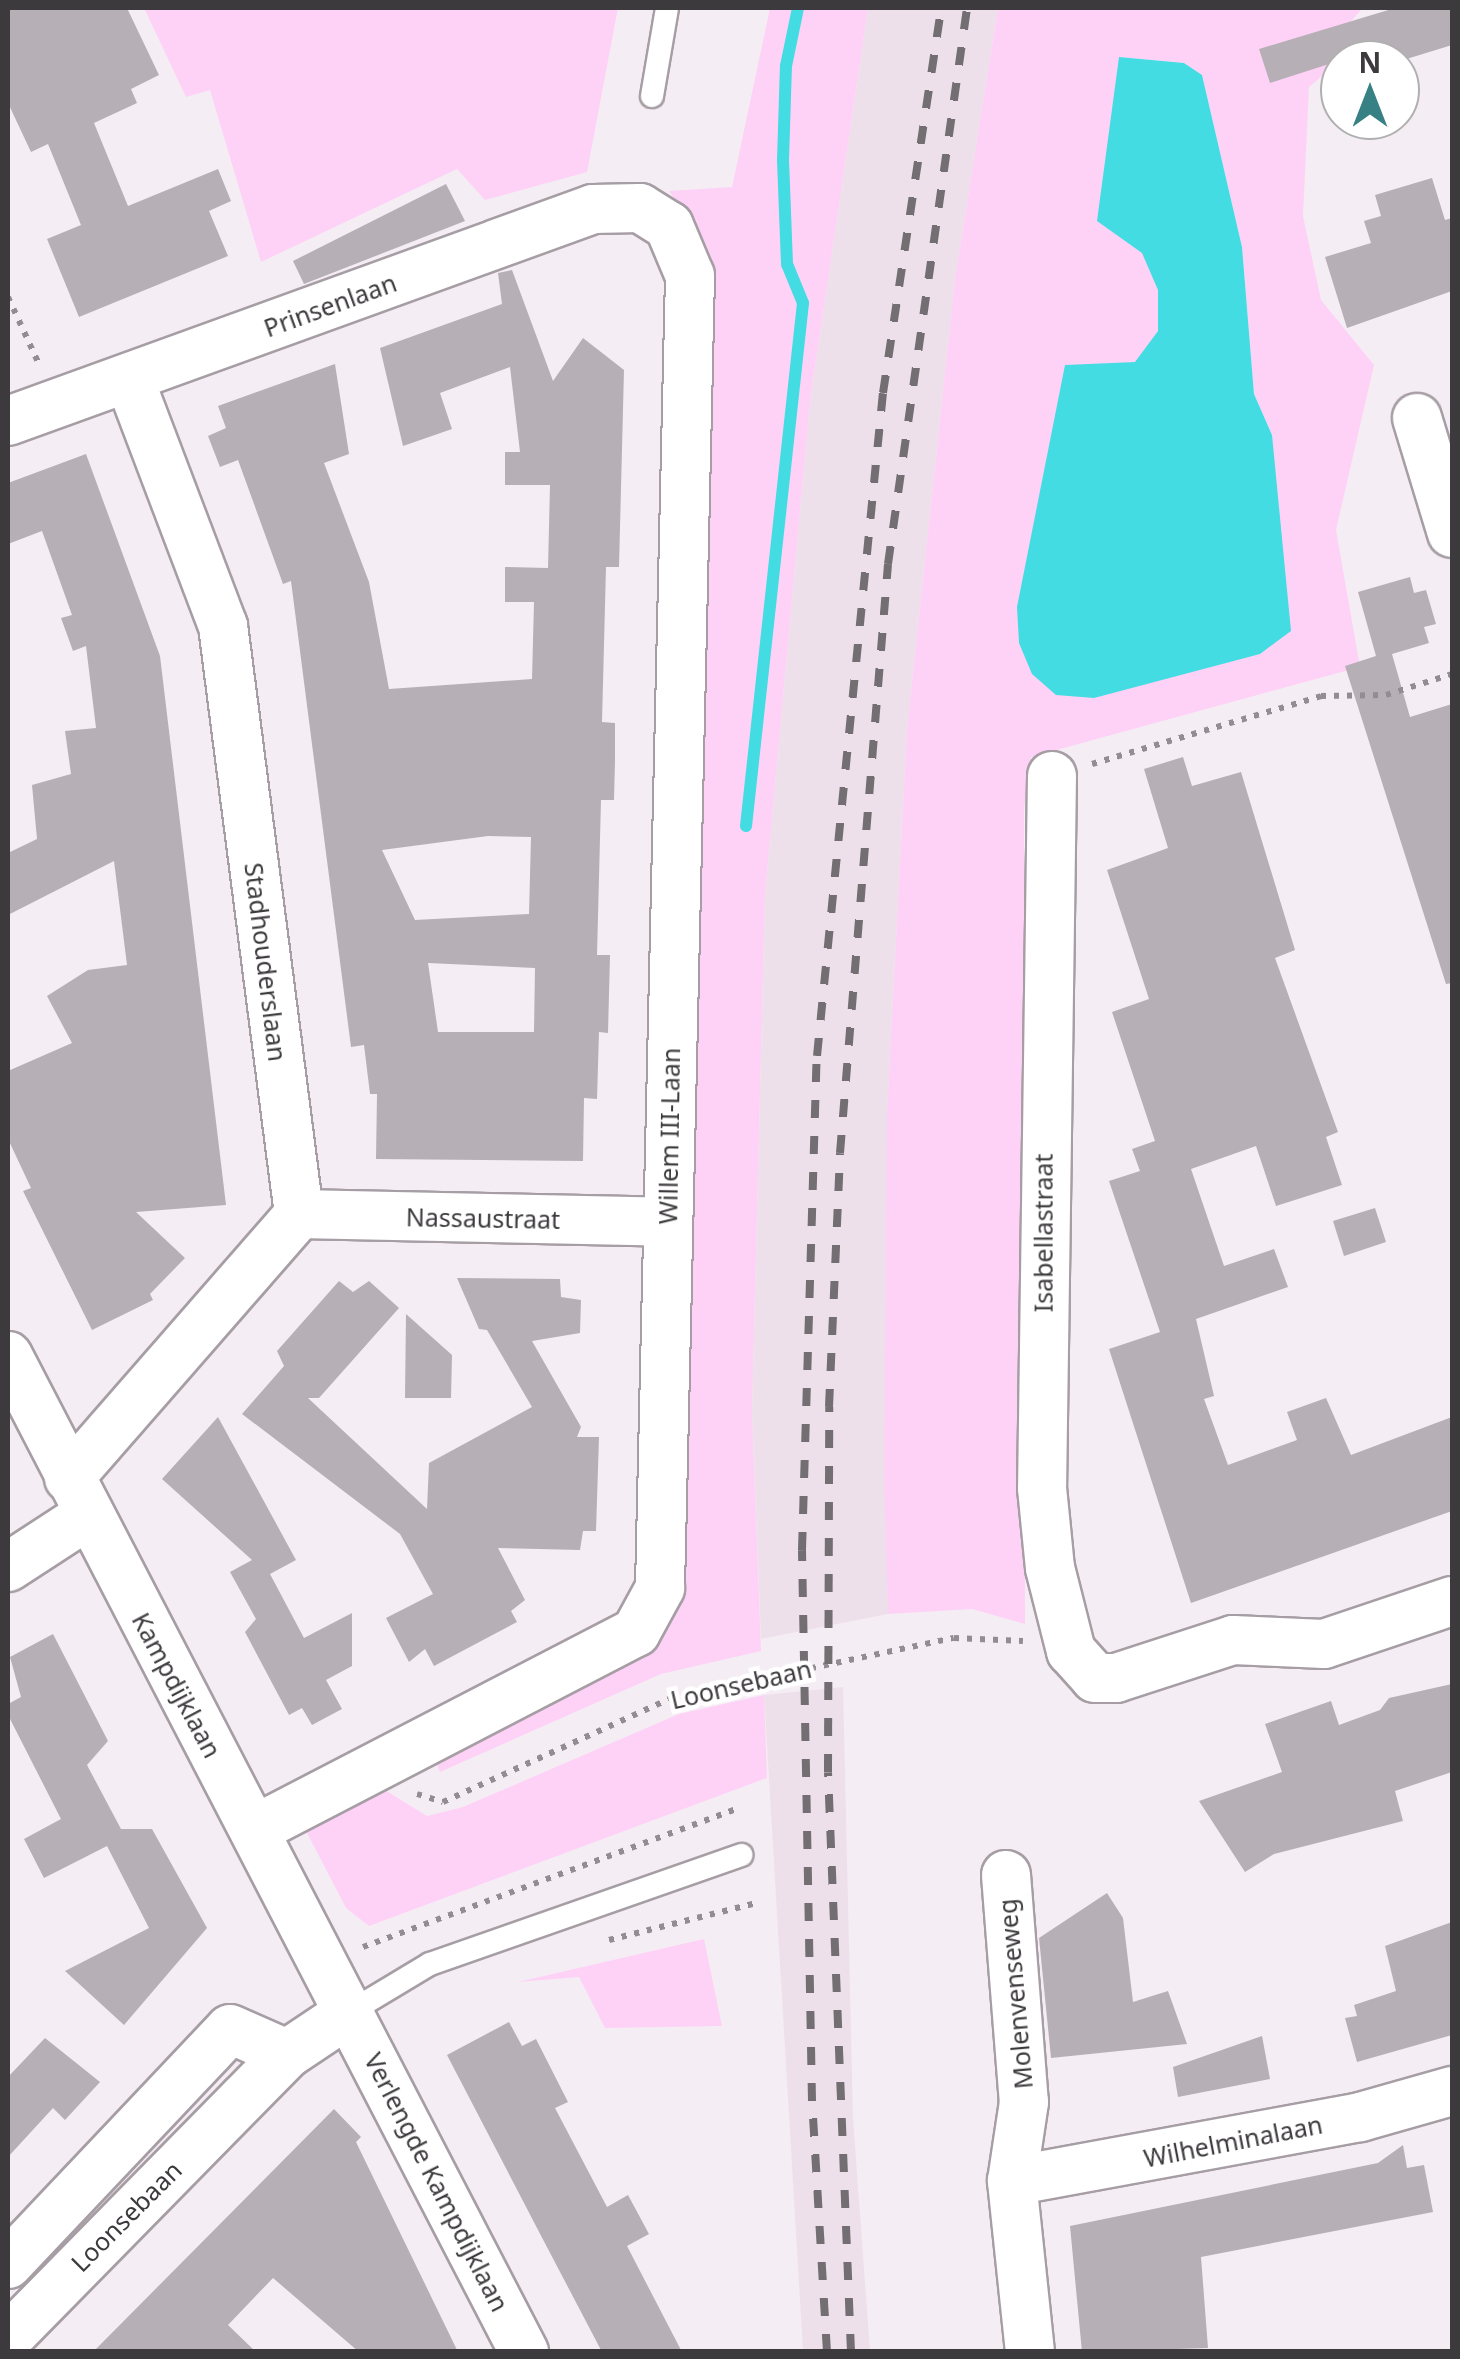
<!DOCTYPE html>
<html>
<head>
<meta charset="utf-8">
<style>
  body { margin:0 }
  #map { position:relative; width:1460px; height:2359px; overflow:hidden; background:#f5edf4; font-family:"Noto Sans",sans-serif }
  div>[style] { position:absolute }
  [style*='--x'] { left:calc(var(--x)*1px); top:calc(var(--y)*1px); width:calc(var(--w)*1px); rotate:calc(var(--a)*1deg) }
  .built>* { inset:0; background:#eee0eb }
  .green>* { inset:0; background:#fed2f7 }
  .water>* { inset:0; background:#42dce2 }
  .stream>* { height:12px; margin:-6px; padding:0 6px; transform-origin:6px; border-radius:6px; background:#42dce2 }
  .building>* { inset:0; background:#b6afb5 }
  .path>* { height:6px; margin-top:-3px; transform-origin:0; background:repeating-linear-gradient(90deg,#928d92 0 5px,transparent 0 13px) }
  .roads { filter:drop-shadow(2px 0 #a69ea4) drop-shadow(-2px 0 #a69ea4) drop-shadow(0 2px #a69ea4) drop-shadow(0 -2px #a69ea4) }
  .lane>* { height:22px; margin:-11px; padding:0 11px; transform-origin:11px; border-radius:11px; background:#fff }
  .street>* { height:48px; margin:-24px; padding:0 24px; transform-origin:24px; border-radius:24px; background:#fff }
  .rail>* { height:8px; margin-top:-4px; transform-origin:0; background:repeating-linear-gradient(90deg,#726e72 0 18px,transparent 0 36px) }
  span { translate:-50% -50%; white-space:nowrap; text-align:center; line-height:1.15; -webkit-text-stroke:9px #fff; paint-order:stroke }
  .street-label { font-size:25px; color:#3d3a3d }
  .frame { position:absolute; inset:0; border:10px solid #3d3a3d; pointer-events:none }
  .north { position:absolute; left:1320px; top:40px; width:100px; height:100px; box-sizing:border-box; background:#fff; border:2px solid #b1b0b1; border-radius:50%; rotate:0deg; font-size:28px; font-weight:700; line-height:40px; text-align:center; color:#3d3a3d }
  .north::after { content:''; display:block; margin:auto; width:35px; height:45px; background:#378083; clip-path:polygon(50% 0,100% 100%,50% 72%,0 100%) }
</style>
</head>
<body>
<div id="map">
  <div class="built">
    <div style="clip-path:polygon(868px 8px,998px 8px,955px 279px,907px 729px,887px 1112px,888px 1614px,761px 1639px,752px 1412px,765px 895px,810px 402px)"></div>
    <div style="clip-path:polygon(843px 1687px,853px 2118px,870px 2351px,803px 2351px,764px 1695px)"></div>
  </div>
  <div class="green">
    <div style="clip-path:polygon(144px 8px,618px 8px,587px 172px,485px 200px,457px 169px,261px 262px,210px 90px,186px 97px)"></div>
    <div style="clip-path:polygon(770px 8px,868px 8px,810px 402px,765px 895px,752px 1412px,761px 1651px,661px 1674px,440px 1772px,434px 1758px,670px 1622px,685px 1571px,705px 244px,669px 191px,732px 187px)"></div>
    <div style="clip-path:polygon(evenodd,998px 8px,1363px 8px,1341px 32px,1340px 61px,1309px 87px,1303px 216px,1321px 300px,1374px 365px,1336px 530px,1360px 667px,1031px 757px,1024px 808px,1025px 1624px,972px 1609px,888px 1614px,884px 1479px,887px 1112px,907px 729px,955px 279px,998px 8px,1119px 57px,1184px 63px,1202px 75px,1242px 247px,1254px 394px,1272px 435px,1260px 654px,1202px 668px,1065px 366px,1136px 362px,1158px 331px,1158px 290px,1114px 127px,1119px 57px)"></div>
    <div style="clip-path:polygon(764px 1695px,767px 1778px,369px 1926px,346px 1908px,306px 1831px,385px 1790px,427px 1816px,463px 1807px,679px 1714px)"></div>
    <div style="clip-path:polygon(704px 1939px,722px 2026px,605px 2028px,579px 1977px,518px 1982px)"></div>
  </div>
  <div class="water">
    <div style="clip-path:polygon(1119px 57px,1184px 63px,1202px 75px,1242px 247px,1254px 394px,1272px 435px,1291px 631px,1260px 654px,1094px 698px,1056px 695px,1032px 674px,1019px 643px,1017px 607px,1065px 365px,1135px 362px,1158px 331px,1158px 290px,1142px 253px,1097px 221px)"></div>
  </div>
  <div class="stream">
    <div style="--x:746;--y:826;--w:526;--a:-83.78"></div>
    <div style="--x:803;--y:303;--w:42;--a:-112.3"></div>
    <div style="--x:787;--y:264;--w:104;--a:-92.2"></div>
    <div style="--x:783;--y:160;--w:94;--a:-88.2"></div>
    <div style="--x:786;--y:66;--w:59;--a:-78.3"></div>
  </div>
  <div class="building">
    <div style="clip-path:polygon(8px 8px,127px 8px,159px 75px,131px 89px,137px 103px,94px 123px,128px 206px,218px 169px,231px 201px,209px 211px,228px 256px,79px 317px,47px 239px,81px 225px,48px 144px,31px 152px,8px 103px)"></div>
    <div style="clip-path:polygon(1395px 8px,1452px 8px,1452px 45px,1400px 61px,1388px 45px,1270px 83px,1259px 49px)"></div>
    <div style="clip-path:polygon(1432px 178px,1445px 220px,1452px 218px,1452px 291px,1347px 328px,1325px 257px,1371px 243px,1364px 221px,1381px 216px,1375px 195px)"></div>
    <div style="clip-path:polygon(446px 184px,465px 221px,304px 284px,293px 261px)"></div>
    <div style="clip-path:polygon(evenodd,512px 270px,553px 381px,583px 338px,624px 370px,619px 567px,606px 567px,602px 722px,615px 723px,615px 761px,614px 800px,601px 800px,597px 955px,610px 955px,608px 1033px,599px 1032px,597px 1099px,584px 1098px,583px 1161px,376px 1159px,377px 1094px,370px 1094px,364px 1045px,351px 1047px,291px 581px,283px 584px,238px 460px,220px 467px,208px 436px,226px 428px,218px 406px,335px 364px,349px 454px,324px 463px,369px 582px,389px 689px,532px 679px,534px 602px,505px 602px,505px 567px,548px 568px,550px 485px,505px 485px,505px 452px,520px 452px,510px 367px,440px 393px,452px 429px,403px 446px,380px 348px,502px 304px,498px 273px,512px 270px,488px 836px,531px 837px,529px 914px,415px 920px,382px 850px,488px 836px,512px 270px,428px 963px,535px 968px,534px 1032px,438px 1032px,428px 963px)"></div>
    <div style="clip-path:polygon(86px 454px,160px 656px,226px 1205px,136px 1212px,185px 1258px,150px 1294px,153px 1300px,92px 1330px,23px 1191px,31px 1188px,8px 1139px,8px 1071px,72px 1043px,47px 996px,88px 970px,127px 965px,114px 861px,8px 915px,8px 853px,37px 839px,32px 785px,71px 774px,65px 731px,96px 728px,86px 646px,73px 651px,61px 618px,72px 615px,42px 531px,8px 544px,8px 483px)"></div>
    <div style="clip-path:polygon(1410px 577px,1414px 593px,1426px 590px,1436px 624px,1424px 627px,1429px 643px,1392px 654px,1410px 717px,1452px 704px,1452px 983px,1446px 984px,1345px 666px,1376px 656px,1358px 592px)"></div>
    <div style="clip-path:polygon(1183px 757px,1192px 786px,1241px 772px,1295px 950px,1275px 958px,1338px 1132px,1326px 1137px,1342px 1185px,1276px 1206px,1256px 1146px,1191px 1169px,1224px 1266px,1274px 1249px,1288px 1287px,1196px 1319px,1214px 1396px,1204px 1399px,1228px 1465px,1297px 1440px,1287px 1412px,1326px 1398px,1351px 1455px,1452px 1417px,1452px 1511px,1191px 1603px,1109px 1349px,1160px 1332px,1109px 1181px,1140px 1171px,1132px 1149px,1155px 1141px,1112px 1012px,1149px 999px,1107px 870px,1168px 848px,1144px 769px)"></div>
    <div style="clip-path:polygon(1375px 1208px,1386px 1242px,1344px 1256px,1333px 1221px)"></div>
    <div style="clip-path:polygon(457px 1278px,560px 1279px,561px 1297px,581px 1300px,580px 1333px,532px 1341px,581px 1427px,577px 1437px,599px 1437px,596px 1531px,583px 1531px,580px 1550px,498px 1548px,525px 1600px,511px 1611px,517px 1622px,434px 1666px,425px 1649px,409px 1662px,386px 1618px,433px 1594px,400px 1534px,242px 1414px,284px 1366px,277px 1351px,339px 1281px,353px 1292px,369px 1281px,399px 1308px,319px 1398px,308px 1398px,427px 1509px,429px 1463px,532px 1407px,487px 1330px,479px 1329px)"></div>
    <div style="clip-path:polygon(406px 1314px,452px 1355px,451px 1398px,405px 1398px)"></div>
    <div style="clip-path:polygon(218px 1417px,296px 1560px,270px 1574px,304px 1638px,352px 1613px,352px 1666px,326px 1680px,342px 1709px,312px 1725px,302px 1708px,289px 1715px,245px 1632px,256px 1619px,230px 1572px,252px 1560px,162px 1479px)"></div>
    <div style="clip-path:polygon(53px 1634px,108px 1741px,87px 1765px,121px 1829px,152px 1829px,207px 1928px,124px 2025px,65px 1971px,149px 1928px,107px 1846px,44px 1878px,24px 1839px,61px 1819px,8px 1715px,8px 1704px,21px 1697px,10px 1657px)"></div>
    <div style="clip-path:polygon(1452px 1684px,1452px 1772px,1395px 1791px,1403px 1821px,1274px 1854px,1245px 1872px,1199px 1801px,1282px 1772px,1265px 1724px,1331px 1701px,1339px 1725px,1380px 1710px,1389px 1698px)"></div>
    <div style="clip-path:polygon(1107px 1893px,1123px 1918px,1133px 2002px,1168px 1991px,1187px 2044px,1051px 2058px,1039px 1938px)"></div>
    <div style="clip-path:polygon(1452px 1922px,1452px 2035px,1357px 2062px,1345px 2018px,1357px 2016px,1354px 2005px,1396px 1991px,1385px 1946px)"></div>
    <div style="clip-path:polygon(509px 2022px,522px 2046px,536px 2039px,568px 2102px,555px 2108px,607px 2207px,628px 2195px,649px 2234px,627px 2246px,682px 2352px,602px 2352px,537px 2228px,447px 2055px)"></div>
    <div style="clip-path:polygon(1262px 2036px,1270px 2079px,1178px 2097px,1173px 2067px)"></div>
    <div style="clip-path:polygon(45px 2038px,100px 2082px,65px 2120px,53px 2108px,8px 2157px,8px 2077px)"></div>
    <div style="clip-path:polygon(334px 2109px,361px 2137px,356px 2142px,458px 2352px,359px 2352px,273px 2278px,228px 2325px,256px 2352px,93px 2352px)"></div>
    <div style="clip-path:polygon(1403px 2145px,1407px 2168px,1424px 2165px,1433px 2212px,1201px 2257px,1208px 2348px,1082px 2352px,1070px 2226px,1378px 2163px)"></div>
  </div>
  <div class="path">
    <div style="--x:8;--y:297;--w:74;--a:65.2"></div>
    <div style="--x:1092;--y:764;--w:239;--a:-16.5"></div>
    <div style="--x:1321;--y:696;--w:65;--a:-0.9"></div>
    <div style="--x:1386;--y:695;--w:69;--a:-17.7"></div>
    <div style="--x:417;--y:1794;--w:27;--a:17"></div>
    <div style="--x:443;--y:1802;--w:251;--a:-24.5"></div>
    <div style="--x:671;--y:1698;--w:289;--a:-12"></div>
    <div style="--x:954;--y:1638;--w:69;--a:2.5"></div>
    <div style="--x:609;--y:1940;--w:152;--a:-14.1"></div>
    <div style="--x:363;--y:1947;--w:399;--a:-20.3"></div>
  </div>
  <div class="roads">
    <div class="lane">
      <div style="--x:652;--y:96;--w:89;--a:-80.3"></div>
      <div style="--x:350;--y:2012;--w:93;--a:-31"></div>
      <div style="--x:430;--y:1964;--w:330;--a:-19.3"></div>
    </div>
    <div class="street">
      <div style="--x:1417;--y:418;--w:120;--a:73.1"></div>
      <div style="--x:8;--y:421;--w:622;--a:-19.92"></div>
      <div style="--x:593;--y:209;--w:47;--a:-1.2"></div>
      <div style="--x:640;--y:208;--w:34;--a:32"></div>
      <div style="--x:669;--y:226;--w:54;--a:67.2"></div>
      <div style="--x:690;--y:276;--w:1312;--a:91.31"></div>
      <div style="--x:660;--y:1588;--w:50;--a:118.6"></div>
      <div style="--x:636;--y:1632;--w:430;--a:152.6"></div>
      <div style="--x:1052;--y:776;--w:712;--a:90.8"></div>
      <div style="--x:1042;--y:1488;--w:80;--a:84.3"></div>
      <div style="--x:1050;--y:1568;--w:86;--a:75.8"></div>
      <div style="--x:1071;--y:1651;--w:36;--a:48"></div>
      <div style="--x:1095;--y:1678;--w:21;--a:0"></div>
      <div style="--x:1116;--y:1678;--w:123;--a:-18"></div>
      <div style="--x:1233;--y:1640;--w:91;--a:2.5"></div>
      <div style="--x:1324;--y:1644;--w:135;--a:-18.6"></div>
      <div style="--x:299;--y:1214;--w:368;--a:1.2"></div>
      <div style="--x:8;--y:1356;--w:1122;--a:62.61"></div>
      <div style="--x:69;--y:1478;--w:350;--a:-48.9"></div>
      <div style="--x:299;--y:1214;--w:593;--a:-97.36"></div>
      <div style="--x:223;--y:626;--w:265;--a:-110.8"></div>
      <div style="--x:8;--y:1567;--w:95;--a:-33"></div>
      <div style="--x:1006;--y:1875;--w:228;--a:85.5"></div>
      <div style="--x:1024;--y:2102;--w:80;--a:98.6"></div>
      <div style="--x:1012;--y:2181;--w:172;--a:84"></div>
      <div style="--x:1012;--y:2181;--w:354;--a:-10.4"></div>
      <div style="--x:1360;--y:2117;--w:96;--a:-15.8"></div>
      <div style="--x:8;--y:2264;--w:323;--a:-46.6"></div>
      <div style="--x:230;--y:2029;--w:62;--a:23.7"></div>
      <div style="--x:8;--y:2338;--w:398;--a:-45.5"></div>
      <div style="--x:287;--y:2054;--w:76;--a:-33.7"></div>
    </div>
  </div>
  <div class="rail">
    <div style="--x:827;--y:2352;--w:251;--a:-93.4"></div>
    <div style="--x:812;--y:2101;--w:551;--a:-91.04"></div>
    <div style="--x:802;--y:1550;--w:494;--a:-88.3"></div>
    <div style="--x:817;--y:1056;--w:666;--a:-84.32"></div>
    <div style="--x:883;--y:393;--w:389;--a:-81.4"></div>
    <div style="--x:851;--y:2352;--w:580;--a:-92.27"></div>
    <div style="--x:828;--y:1772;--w:365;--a:-89.8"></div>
    <div style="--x:829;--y:1407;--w:254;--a:-87.5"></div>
    <div style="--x:840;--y:1153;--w:591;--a:-85.34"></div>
    <div style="--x:888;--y:564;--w:562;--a:-81.91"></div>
  </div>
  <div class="street-label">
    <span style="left:330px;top:305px;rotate:-20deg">Prinsenlaan</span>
    <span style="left:266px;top:962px;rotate:83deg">Stadhouderslaan</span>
    <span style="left:669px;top:1136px;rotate:-89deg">Willem III-Laan</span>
    <span style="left:483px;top:1218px;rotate:1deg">Nassaustraat</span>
    <span style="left:1043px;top:1233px;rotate:-90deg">Isabellastraat</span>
    <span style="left:741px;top:1684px;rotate:-13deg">Loonsebaan</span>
    <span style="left:177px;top:1685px;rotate:62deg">Kampdijklaan</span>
    <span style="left:1015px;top:1994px;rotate:-95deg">Molenvenseweg</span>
    <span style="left:1233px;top:2141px;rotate:-11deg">Wilhelminalaan</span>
    <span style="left:437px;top:2182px;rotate:63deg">Verlengde Kampdijklaan</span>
    <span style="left:126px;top:2216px;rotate:-45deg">Loonsebaan</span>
  </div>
  <div class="frame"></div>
  <div class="north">N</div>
</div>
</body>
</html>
